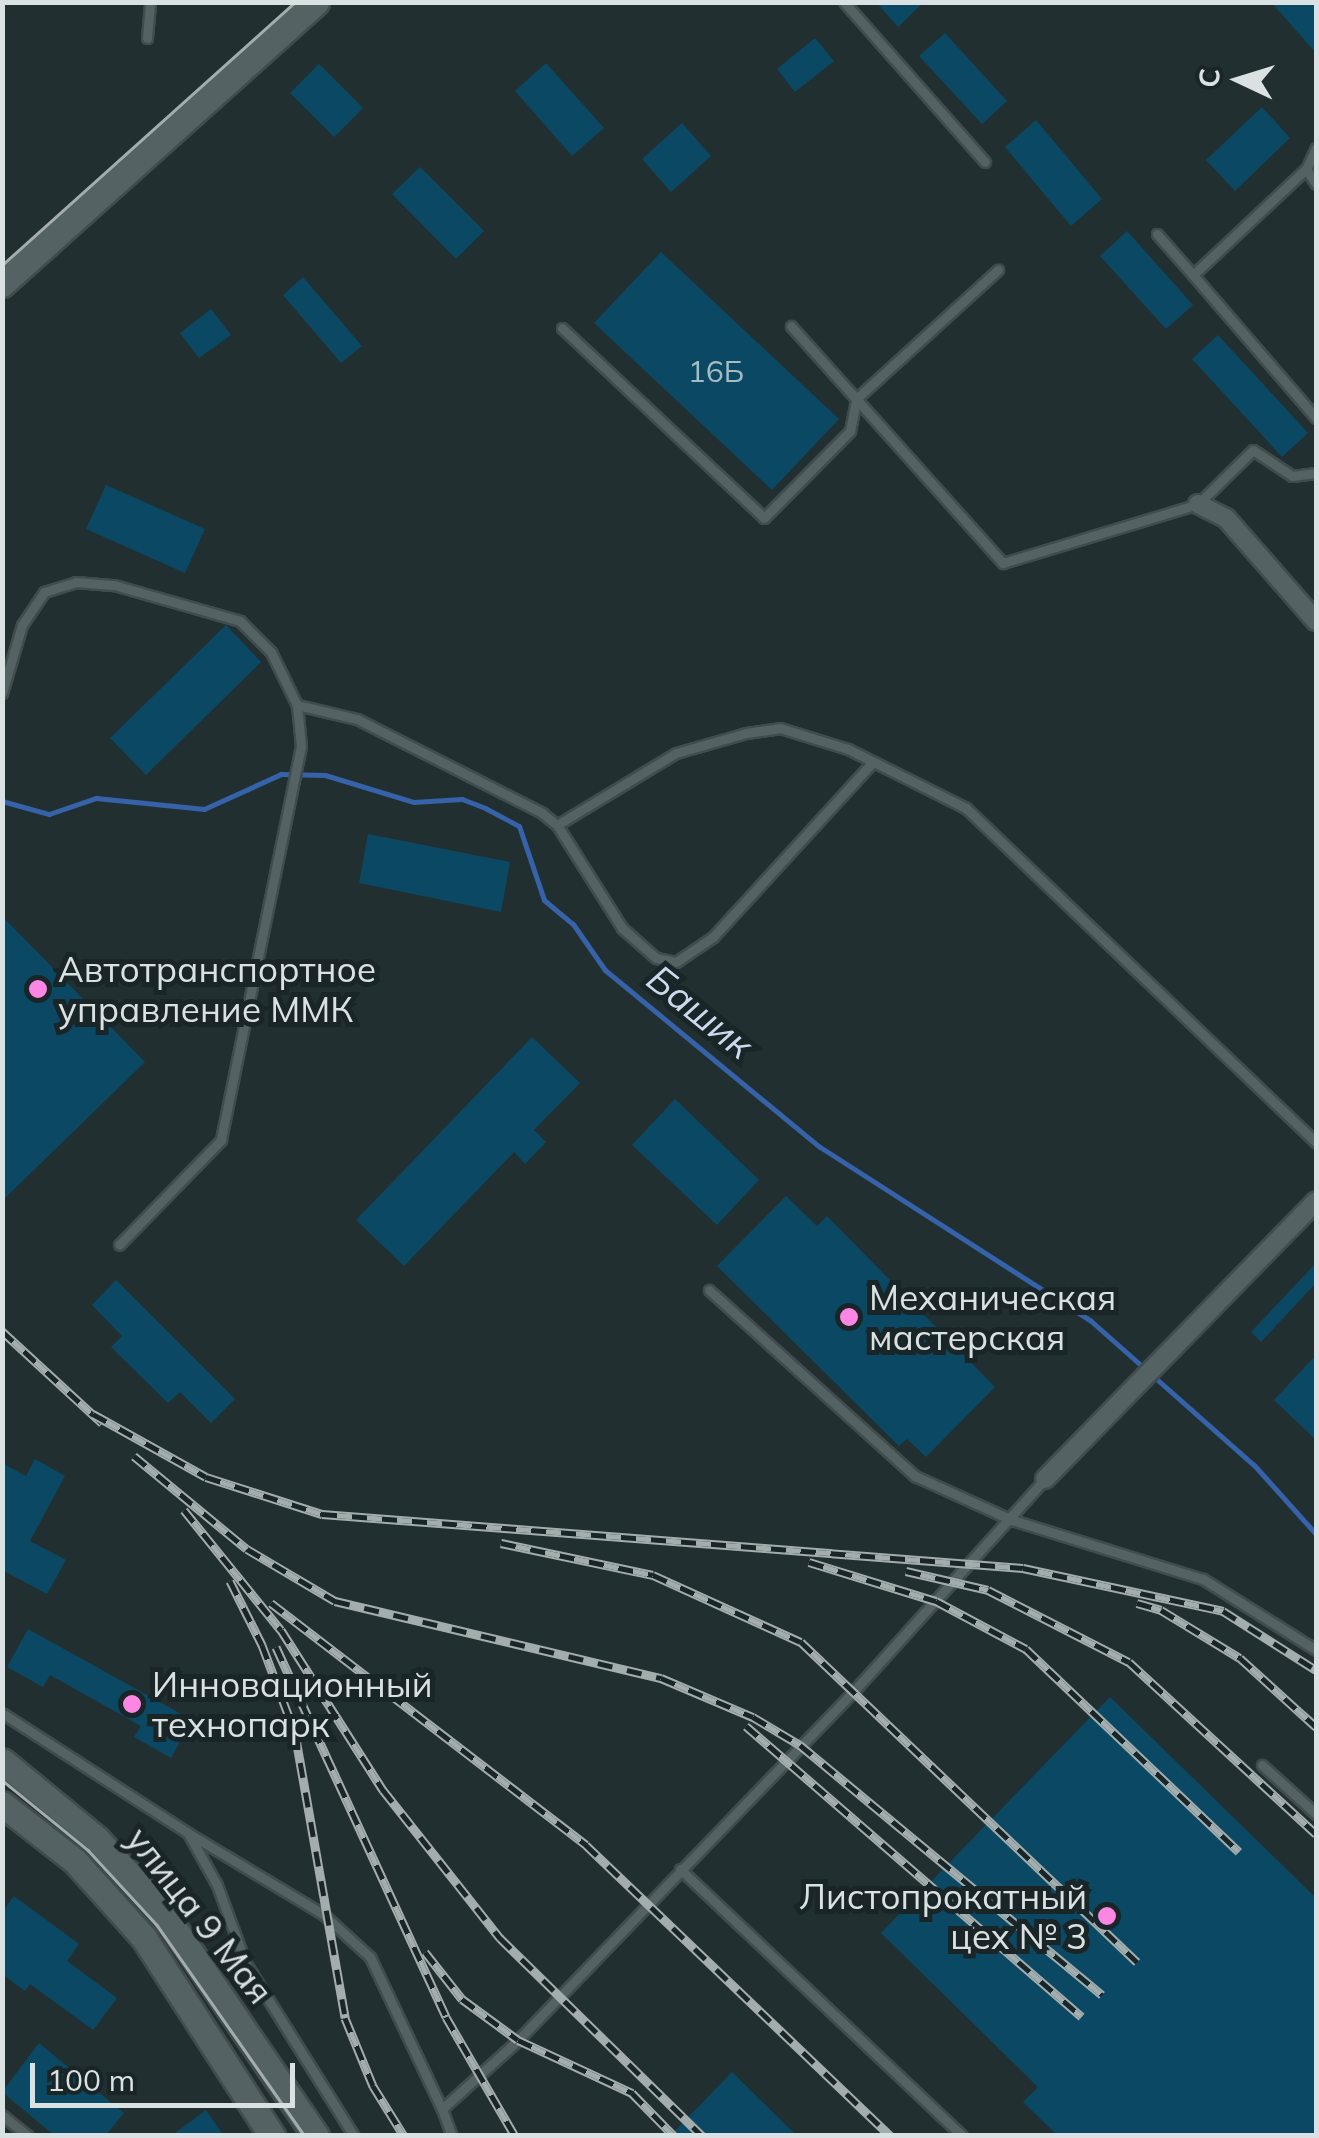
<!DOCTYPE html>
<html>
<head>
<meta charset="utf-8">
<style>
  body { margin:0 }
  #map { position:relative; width:1319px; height:2138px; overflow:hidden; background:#222f31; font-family:Mulish,sans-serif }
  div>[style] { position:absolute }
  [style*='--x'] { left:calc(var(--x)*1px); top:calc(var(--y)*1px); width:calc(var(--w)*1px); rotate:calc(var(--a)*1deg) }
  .stream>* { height:5px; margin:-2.5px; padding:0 2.5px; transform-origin:2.5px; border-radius:2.5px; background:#3662a9 }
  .building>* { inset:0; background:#0b4863 }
  .roads { filter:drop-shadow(2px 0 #414c4d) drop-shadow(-2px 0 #414c4d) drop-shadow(0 2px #414c4d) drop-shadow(0 -2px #414c4d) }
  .lane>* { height:9px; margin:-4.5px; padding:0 4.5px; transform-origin:4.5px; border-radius:4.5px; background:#546264 }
  .street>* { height:18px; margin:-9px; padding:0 9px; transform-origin:9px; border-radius:9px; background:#546264 }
  .secondary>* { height:25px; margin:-12.5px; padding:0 12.5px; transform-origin:12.5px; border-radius:12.5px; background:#546264 }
  .tram>* { height:2.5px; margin:-1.25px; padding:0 1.25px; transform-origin:1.25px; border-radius:1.25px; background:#a3adae }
  .rail>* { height:9px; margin-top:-4.5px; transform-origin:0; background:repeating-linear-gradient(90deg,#192527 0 15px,#a3adae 0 30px); box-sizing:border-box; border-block:2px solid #a3adae }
  .dots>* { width:28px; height:28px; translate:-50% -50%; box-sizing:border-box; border:5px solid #192527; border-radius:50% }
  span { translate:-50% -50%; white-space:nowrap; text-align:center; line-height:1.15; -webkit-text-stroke:10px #192527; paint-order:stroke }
  .number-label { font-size:30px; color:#a6bbc2 }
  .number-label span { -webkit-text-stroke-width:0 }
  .poi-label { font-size:35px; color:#d9e1e2 }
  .left { translate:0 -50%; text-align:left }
  .right { translate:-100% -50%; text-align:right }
  .street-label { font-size:35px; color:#d9e1e2 }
  .water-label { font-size:38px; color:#cdd9ed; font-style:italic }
  .frame { position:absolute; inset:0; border:5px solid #d9e1e2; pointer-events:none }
  .north { position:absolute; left:1189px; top:30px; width:100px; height:100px; -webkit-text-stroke:8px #192527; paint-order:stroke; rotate:274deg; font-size:28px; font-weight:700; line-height:40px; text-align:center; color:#d9e1e2 }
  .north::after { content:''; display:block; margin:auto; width:35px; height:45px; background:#d9e1e2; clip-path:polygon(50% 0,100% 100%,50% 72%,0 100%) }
  .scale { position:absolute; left:30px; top:2063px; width:265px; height:45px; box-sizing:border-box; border:5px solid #d9e1e2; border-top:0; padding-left:12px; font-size:30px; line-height:35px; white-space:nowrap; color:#d9e1e2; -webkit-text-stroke:8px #192527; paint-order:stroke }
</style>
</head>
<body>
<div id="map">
  <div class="stream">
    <div style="--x:2;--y:801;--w:49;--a:15.5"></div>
    <div style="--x:49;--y:814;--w:50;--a:-18.8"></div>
    <div style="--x:96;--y:798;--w:109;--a:5.8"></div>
    <div style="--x:204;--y:809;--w:85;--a:-24.4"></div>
    <div style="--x:281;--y:774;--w:44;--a:1.3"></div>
    <div style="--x:325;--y:775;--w:93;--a:16.9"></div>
    <div style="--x:414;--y:802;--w:48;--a:-3.6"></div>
    <div style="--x:462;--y:799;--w:25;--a:21"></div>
    <div style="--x:485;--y:808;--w:38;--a:28"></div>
    <div style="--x:519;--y:826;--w:78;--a:71.3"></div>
    <div style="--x:544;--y:900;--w:38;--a:40"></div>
    <div style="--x:573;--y:924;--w:56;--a:55.2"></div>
    <div style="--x:605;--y:970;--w:278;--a:39.5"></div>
    <div style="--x:820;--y:1147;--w:322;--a:32.7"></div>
    <div style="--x:1091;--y:1321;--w:217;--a:41.5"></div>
    <div style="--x:1254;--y:1465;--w:93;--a:48.1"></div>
  </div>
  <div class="building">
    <div style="clip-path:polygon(876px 2px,924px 2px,898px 27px)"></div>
    <div style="clip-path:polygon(1271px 2px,1316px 2px,1316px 53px)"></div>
    <div style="clip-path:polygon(945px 33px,1007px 101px,982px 124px,919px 56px)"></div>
    <div style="clip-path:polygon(815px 38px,834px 61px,795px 92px,777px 69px)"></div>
    <div style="clip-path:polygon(546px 63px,604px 128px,572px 156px,515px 91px)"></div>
    <div style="clip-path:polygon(319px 64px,363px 108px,334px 137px,290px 93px)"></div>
    <div style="clip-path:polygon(1262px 107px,1290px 138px,1235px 191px,1206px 160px)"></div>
    <div style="clip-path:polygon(1036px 120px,1102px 199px,1071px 226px,1005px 147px)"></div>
    <div style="clip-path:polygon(682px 123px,711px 156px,671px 192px,642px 159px)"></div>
    <div style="clip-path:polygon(420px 167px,484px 231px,456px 259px,392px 194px)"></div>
    <div style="clip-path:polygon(1127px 231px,1193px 305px,1166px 329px,1100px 256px)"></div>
    <div style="clip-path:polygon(661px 252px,839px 419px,772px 490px,594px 323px)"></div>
    <div style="clip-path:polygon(303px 277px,362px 346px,341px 363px,283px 295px)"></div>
    <div style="clip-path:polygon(211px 309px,231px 335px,199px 358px,180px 333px)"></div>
    <div style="clip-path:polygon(1218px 335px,1308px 433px,1282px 457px,1192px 359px)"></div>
    <div style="clip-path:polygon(106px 485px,205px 529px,185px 573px,86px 529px)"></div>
    <div style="clip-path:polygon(226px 625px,261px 662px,146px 775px,110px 738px)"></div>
    <div style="clip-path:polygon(368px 834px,510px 862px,501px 912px,359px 883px)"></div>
    <div style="clip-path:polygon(2px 916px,145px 1062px,2px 1201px)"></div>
    <div style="clip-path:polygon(532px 1037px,580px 1083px,534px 1130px,546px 1142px,525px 1164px,514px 1152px,404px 1266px,356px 1220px)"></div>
    <div style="clip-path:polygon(675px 1099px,759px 1180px,717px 1225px,632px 1145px)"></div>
    <div style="clip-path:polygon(786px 1196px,817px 1226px,827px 1216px,995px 1387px,926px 1457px,907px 1439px,899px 1446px,717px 1266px)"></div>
    <div style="clip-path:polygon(1316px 1263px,1316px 1283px,1261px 1342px,1251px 1332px)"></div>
    <div style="clip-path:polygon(116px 1280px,235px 1399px,211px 1423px,180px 1392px,168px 1403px,111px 1347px,122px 1336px,92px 1305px)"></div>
    <div style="clip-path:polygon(1316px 1355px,1316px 1440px,1274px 1400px)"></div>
    <div style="clip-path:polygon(35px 1459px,65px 1476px,30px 1541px,66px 1560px,47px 1594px,2px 1570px,2px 1463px,26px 1476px)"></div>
    <div style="clip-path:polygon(28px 1629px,192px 1720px,171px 1758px,134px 1737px,141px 1726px,50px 1675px,43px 1687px,7px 1667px)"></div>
    <div style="clip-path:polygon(1110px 1697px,1316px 1898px,1316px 2136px,1058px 2136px,1023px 2102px,1038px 2087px,881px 1933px)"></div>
    <div style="clip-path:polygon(14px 1896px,79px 1944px,67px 1961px,117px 1998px,93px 2030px,30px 1984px,25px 1991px,2px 1974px,2px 1912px)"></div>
    <div style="clip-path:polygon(39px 2043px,124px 2113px,105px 2136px,55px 2136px,2px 2092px)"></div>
    <div style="clip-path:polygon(732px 2072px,797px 2136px,670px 2136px)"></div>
    <div style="clip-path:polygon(206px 2110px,224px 2136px,171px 2136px)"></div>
  </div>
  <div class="roads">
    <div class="lane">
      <div style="--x:844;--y:2;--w:213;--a:48.6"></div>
      <div style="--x:147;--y:38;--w:36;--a:-85"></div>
      <div style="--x:1316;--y:148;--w:23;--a:115"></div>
      <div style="--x:1306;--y:169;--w:18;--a:56"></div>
      <div style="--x:1157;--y:234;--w:55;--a:48.7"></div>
      <div style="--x:1193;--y:275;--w:155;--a:-43.2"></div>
      <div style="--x:1193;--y:275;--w:189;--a:49.3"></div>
      <div style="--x:791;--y:326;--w:318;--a:48.2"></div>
      <div style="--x:1003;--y:563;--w:204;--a:-16.8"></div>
      <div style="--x:1198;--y:504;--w:77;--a:-44.5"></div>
      <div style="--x:1253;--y:450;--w:47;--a:33.7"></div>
      <div style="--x:1292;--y:476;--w:24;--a:-7"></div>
      <div style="--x:562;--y:328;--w:277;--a:43.2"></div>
      <div style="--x:764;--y:518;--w:122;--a:-45.3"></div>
      <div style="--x:850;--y:431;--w:33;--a:-79"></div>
      <div style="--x:856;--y:399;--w:192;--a:-42.3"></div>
      <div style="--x:2;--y:693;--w:71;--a:-73.6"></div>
      <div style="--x:22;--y:625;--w:40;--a:-56"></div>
      <div style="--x:44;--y:592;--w:34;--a:-17"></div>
      <div style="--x:76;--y:582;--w:38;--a:5"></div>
      <div style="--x:114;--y:585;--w:131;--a:15.9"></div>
      <div style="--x:240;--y:621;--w:44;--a:45"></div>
      <div style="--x:271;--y:652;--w:59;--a:63.9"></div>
      <div style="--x:297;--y:705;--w:41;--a:84.4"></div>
      <div style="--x:301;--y:746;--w:402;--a:101.5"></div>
      <div style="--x:221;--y:1140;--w:146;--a:134.2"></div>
      <div style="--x:297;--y:705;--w:62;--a:13.1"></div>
      <div style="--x:357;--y:719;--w:208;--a:26.9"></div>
      <div style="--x:542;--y:813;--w:19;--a:39"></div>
      <div style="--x:557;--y:825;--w:122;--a:57.7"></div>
      <div style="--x:622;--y:928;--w:45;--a:41.4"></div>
      <div style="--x:656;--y:958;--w:20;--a:11"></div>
      <div style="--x:676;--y:962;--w:45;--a:-34"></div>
      <div style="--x:713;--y:937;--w:236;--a:-47.6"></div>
      <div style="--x:557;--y:825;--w:139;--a:-31.2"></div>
      <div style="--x:676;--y:753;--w:73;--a:-15.9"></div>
      <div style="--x:746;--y:733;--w:34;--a:-8"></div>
      <div style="--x:780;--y:728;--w:71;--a:17.2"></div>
      <div style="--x:848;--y:749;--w:132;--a:26.6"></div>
      <div style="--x:966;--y:808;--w:484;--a:43.7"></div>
      <div style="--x:709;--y:1290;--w:278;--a:42.1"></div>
      <div style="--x:915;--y:1476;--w:107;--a:24.4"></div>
      <div style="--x:1012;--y:1520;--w:200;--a:17.2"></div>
      <div style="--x:1203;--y:1579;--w:133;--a:32.1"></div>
      <div style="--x:2;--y:1713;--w:221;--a:32.8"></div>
      <div style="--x:188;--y:1833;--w:60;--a:60.9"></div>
      <div style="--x:217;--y:1885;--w:84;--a:69.8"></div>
      <div style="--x:246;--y:1964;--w:203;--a:57.9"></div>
      <div style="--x:1262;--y:1765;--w:73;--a:42.2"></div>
      <div style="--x:188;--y:1833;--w:157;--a:31"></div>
      <div style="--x:323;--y:1914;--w:64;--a:42.5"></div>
      <div style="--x:370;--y:1957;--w:168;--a:64.7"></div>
      <div style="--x:442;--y:2109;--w:103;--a:-42.2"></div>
      <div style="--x:518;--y:2040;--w:484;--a:-46.1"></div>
      <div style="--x:854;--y:1691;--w:285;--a:-48"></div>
      <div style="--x:680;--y:1869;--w:388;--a:43.4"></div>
      <div style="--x:442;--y:2109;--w:29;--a:70"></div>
      <div style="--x:2;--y:2115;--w:33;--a:39"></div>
    </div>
    <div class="street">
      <div style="--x:1198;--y:504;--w:31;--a:27"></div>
      <div style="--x:1226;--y:518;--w:137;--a:48.9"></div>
      <div style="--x:1045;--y:1479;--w:388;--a:-45.7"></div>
    </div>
    <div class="secondary">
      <div style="--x:2;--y:284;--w:422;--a:-41.9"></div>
      <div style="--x:2;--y:1761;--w:123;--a:39.4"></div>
      <div style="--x:97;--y:1839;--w:103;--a:48.1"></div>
      <div style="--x:166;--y:1916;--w:266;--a:55.7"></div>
      <div style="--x:2;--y:1804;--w:93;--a:38"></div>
      <div style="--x:75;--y:1861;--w:103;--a:48.1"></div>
      <div style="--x:144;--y:1938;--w:236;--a:57.1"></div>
    </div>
  </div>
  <div class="tram">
    <div style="--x:2;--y:265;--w:394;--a:-41.9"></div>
    <div style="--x:2;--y:1780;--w:111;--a:39.1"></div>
    <div style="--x:88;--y:1850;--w:102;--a:47.4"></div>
    <div style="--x:157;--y:1925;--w:258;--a:55"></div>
  </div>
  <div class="rail">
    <div style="--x:2;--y:1331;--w:136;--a:42.6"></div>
    <div style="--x:93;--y:1414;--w:129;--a:29.1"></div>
    <div style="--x:206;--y:1477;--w:122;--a:17.7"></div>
    <div style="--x:322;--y:1514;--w:703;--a:4.4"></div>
    <div style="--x:1023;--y:1568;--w:205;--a:12.1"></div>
    <div style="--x:1223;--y:1611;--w:110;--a:32.4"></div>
    <div style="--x:134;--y:1456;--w:146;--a:39.5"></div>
    <div style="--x:247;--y:1549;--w:102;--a:30.6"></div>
    <div style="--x:335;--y:1601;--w:335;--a:13.3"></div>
    <div style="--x:661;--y:1678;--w:100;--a:23"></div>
    <div style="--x:753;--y:1717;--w:55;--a:30.8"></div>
    <div style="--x:800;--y:1745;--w:392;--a:39.6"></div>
    <div style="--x:184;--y:1510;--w:154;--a:51.1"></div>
    <div style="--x:281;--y:1630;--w:190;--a:57.5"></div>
    <div style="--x:383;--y:1790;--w:189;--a:51.7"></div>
    <div style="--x:500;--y:1938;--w:283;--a:44.4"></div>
    <div style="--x:501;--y:1543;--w:155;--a:11.9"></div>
    <div style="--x:653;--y:1575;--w:162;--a:24.4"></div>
    <div style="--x:801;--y:1642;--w:464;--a:43.6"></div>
    <div style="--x:809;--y:1562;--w:133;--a:17.1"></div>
    <div style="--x:936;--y:1601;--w:102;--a:28.1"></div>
    <div style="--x:1026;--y:1649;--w:294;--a:43.6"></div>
    <div style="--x:906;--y:1571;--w:84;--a:13"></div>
    <div style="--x:988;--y:1590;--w:158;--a:27.1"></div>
    <div style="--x:1129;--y:1662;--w:254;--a:42.6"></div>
    <div style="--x:230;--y:1581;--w:72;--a:63.4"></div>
    <div style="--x:262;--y:1645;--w:94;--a:69.4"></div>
    <div style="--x:295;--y:1733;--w:289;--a:80"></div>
    <div style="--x:345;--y:2018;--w:74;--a:67.6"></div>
    <div style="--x:373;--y:2086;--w:59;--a:58.2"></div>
    <div style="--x:271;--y:1603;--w:397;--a:37.5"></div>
    <div style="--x:586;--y:1845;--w:421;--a:43.7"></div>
    <div style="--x:1137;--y:1603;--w:25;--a:16"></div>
    <div style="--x:1161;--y:1610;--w:92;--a:31.3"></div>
    <div style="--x:1240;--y:1658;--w:103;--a:42.2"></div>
    <div style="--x:276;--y:1647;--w:407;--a:65.3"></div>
    <div style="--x:446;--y:2017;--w:138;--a:59.9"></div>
    <div style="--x:746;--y:1726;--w:444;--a:40.9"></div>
    <div style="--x:425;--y:1952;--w:60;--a:51.8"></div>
    <div style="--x:462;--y:1999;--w:69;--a:36.2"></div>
    <div style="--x:518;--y:2040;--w:126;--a:24.9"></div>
    <div style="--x:632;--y:2093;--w:60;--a:45.7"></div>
  </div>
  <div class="dots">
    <div style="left:38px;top:989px;background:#fc86e3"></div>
    <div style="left:849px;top:1317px;background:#fc86e3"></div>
    <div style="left:132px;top:1704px;background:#fc86e3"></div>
    <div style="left:1107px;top:1916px;background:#fc86e3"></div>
  </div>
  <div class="number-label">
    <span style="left:716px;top:371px">16Б</span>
  </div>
  <div class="poi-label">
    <span class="left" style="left:58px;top:989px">Автотранспортное<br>управление ММК</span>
    <span class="left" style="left:869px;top:1317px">Механическая<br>мастерская</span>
    <span class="left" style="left:152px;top:1704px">Инновационный<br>технопарк</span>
    <span class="right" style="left:1087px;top:1916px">Листопрокатный<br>цех № 3</span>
  </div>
  <div class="street-label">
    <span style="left:200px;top:1915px;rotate:52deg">улица 9 Мая</span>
  </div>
  <div class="water-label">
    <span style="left:700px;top:1012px;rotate:39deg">Башик</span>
  </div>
  <div class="frame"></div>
  <div class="north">С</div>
  <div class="scale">100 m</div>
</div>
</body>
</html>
